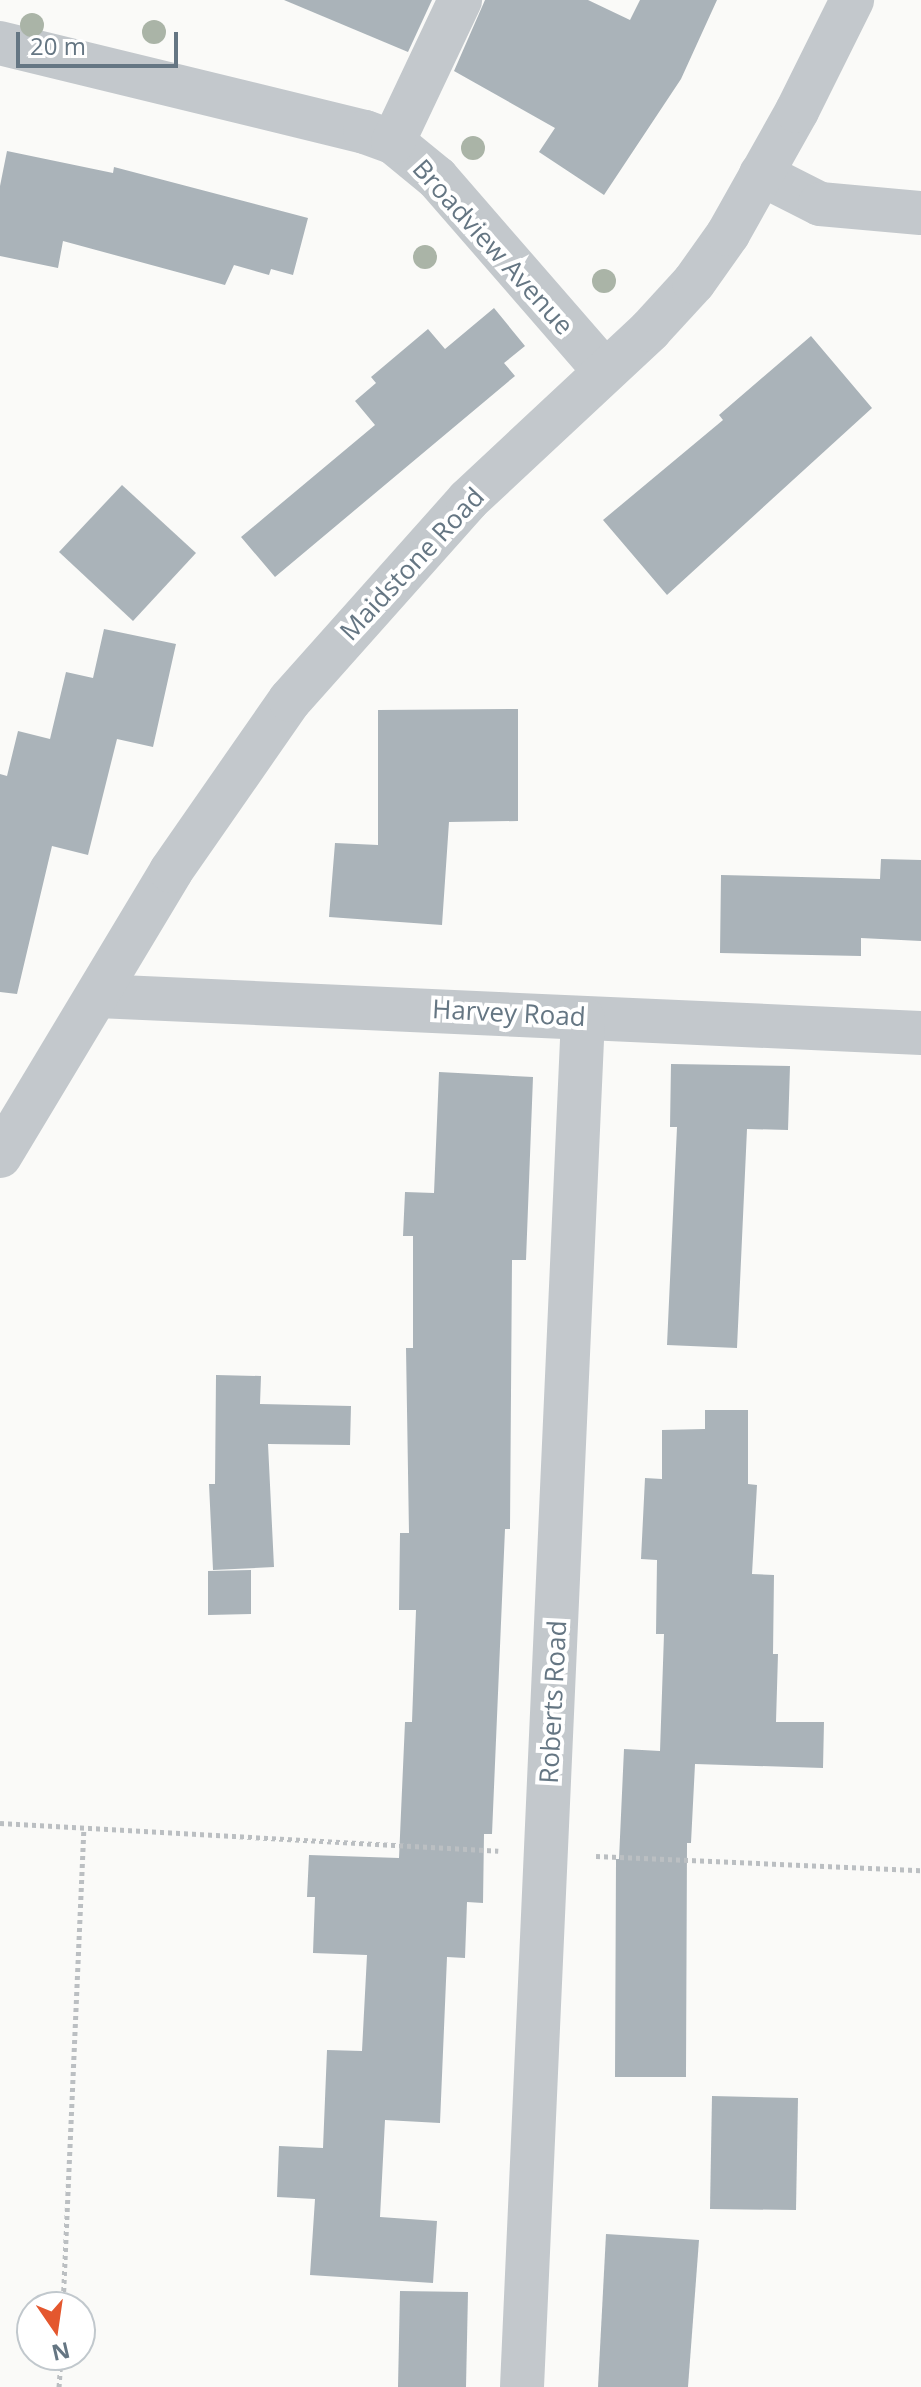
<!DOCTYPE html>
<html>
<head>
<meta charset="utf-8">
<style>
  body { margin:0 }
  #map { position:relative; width:921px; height:2387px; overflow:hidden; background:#fafaf8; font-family:"Open Sans",sans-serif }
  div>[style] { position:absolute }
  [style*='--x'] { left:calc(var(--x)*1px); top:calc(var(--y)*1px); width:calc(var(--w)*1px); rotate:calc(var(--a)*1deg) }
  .building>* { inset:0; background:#aab3b9 }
  .path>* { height:5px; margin-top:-2.5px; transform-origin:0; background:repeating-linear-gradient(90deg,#bbbfc2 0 4px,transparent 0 8px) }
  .minor>* { height:44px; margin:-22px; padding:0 22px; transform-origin:22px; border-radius:22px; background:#c3c8cc }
  .trees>* { width:24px; height:24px; margin:-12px; border-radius:50%; background:#aab4a7 }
  span { translate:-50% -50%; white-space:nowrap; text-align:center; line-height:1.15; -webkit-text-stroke:8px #fff; paint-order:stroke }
  .street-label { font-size:26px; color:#657683 }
  .north { position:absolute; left:16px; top:2291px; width:80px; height:80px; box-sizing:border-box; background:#fff; border:2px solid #c1c8cd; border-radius:50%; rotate:167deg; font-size:22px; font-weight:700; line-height:32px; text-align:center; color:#657683 }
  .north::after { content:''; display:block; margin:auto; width:28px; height:36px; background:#e4572e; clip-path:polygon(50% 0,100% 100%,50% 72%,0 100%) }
  .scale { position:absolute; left:16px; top:32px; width:162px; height:36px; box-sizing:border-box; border:4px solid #657683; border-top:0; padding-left:10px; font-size:24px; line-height:28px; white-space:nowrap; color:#657683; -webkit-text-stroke:6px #fff; paint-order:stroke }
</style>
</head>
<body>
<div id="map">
  <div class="building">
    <div style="clip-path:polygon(284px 0,432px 0,408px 52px)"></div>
    <div style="clip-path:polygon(485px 0,588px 0,630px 20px,640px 0,717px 0,681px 79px,604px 195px,539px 152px,555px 128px,454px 71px)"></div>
    <div style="clip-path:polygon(7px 151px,113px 173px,114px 167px,308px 218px,293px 275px,271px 269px,269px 275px,234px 265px,225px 285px,63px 241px,58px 268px,0 256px,0 186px)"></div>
    <div style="clip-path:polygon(494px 308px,525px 346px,504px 363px,515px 376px,275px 577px,241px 537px,375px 425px,355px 401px,376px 383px,371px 377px,428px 329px,445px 349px)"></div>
    <div style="clip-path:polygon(811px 336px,872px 408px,667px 595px,603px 520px,723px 420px,719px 415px)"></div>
    <div style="clip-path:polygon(122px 485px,196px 553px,133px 621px,59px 552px)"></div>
    <div style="clip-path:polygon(104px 629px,176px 644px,153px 747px,117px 739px,88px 855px,52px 846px,17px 994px,0 992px,0 774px,7px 776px,18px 731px,50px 739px,66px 672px,93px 678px)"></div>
    <div style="clip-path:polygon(518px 709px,518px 821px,449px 822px,442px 925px,329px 917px,335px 843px,378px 845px,378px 710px)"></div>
    <div style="clip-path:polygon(881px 859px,921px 860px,921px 941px,861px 938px,861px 956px,720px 953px,721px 875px,880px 879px)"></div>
    <div style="clip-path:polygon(671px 1064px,790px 1066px,788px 1130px,747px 1129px,737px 1348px,667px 1345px,677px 1127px,670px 1127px)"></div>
    <div style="clip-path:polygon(439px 1072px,533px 1077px,526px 1260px,512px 1260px,510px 1529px,505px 1529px,492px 1834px,484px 1834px,483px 1903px,467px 1902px,465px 1958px,447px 1957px,440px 2123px,385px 2120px,380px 2217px,437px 2221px,433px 2283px,310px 2275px,315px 2199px,277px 2197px,279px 2146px,323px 2148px,327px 2050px,362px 2051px,367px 1955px,313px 1953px,315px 1897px,307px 1897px,309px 1855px,399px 1858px,405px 1722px,412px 1722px,416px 1610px,399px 1610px,400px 1533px,409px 1533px,406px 1348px,413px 1348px,413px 1236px,403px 1236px,405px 1192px,434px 1193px)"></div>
    <div style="clip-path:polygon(216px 1375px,261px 1376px,260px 1404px,351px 1406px,350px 1445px,268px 1444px,274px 1567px,213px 1570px,209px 1484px,215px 1484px)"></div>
    <div style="clip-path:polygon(705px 1410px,748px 1410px,748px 1484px,757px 1485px,752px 1574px,774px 1575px,773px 1654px,778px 1654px,776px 1722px,824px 1722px,823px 1768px,695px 1764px,691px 1843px,687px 1843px,686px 2077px,615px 2077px,616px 1859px,619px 1859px,624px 1749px,660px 1751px,664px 1634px,656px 1634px,657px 1560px,641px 1559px,645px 1478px,662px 1479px,662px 1430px,705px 1429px)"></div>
    <div style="clip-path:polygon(251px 1570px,251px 1614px,208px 1615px,208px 1571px)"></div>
    <div style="clip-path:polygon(712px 2096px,798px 2098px,796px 2210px,710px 2209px)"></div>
    <div style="clip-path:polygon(606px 2234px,699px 2240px,688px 2387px,598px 2387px)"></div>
    <div style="clip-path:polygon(400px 2291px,468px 2292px,466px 2387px,398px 2387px)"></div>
  </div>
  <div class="path">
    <div style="--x:0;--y:1823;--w:499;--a:3.2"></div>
    <div style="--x:596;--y:1856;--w:325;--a:2.5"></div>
    <div style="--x:63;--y:2307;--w:479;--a:-87.5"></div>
    <div style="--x:59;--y:2387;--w:32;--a:-86"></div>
  </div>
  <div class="minor">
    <div style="--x:0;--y:43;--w:376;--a:13.7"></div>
    <div style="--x:365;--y:132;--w:30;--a:20"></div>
    <div style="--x:393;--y:142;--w:57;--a:39.3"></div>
    <div style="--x:437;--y:178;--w:254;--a:49"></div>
    <div style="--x:393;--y:142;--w:157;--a:-64.7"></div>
    <div style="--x:761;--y:174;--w:66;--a:27"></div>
    <div style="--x:820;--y:204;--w:101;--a:5.1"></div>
    <div style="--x:98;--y:996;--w:824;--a:2.57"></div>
    <div style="--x:0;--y:1156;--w:332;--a:-59"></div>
    <div style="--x:171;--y:871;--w:208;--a:-55.2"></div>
    <div style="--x:290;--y:700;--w:268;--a:-48.3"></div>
    <div style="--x:468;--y:500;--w:249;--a:-43"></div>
    <div style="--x:650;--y:330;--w:65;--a:-47.5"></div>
    <div style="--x:694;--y:282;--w:59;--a:-54.7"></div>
    <div style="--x:728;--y:234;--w:141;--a:-60.7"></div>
    <div style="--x:797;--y:111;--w:124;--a:-63.6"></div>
    <div style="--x:522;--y:2387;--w:1370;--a:-87.45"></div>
  </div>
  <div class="trees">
    <div style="left:32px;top:25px"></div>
    <div style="left:154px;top:32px"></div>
    <div style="left:473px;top:148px"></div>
    <div style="left:425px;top:257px"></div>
    <div style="left:604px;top:281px"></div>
  </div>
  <div class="street-label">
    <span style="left:493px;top:247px;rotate:48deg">Broadview Avenue</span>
    <span style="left:412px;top:564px;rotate:-47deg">Maidstone Road</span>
    <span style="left:509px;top:1013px;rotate:3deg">Harvey Road</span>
    <span style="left:553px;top:1702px;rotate:-87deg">Roberts Road</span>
  </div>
  <div class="north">N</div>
  <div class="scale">20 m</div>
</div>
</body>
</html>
